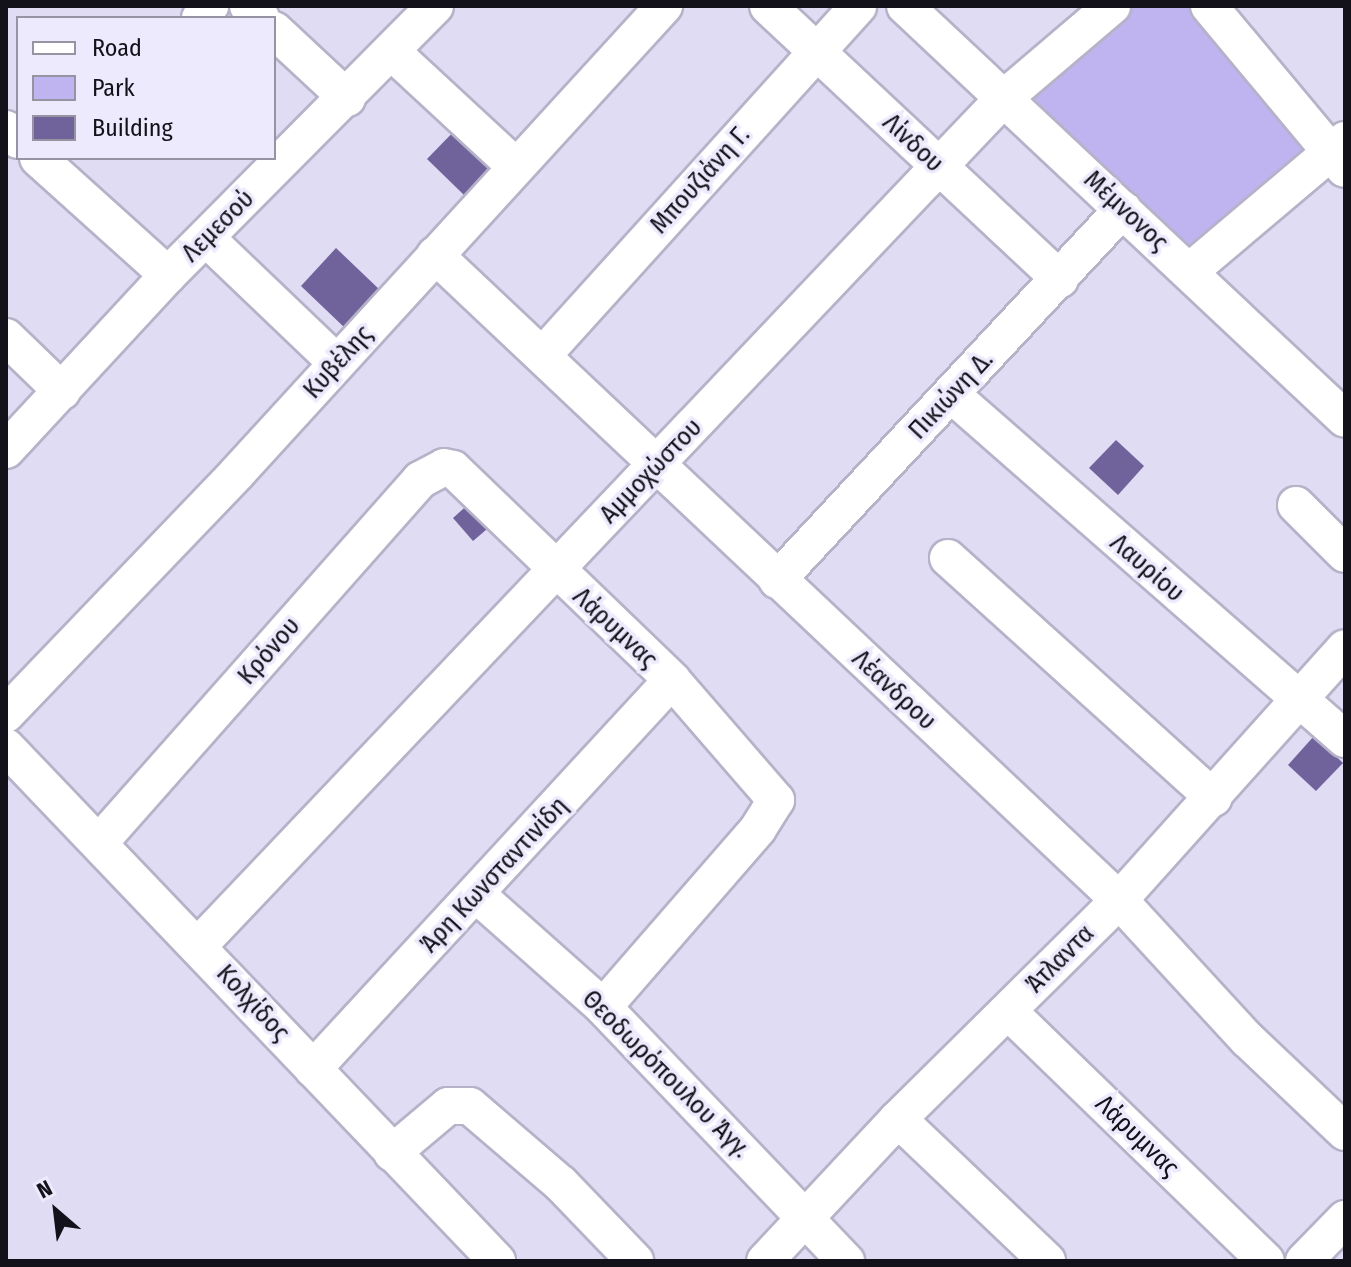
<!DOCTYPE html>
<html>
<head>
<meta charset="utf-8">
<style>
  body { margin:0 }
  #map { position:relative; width:1351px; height:1267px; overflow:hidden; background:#e0dcf4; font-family:"Fira Sans Condensed",sans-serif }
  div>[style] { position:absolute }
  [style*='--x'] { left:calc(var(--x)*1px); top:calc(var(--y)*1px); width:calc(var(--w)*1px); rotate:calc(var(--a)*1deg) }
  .green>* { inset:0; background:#bfb3f0 }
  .building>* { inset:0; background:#70639c }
  .roads { filter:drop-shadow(2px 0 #b6b2c8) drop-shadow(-2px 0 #b6b2c8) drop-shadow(0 2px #b6b2c8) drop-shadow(0 -2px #b6b2c8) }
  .minor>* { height:36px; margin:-18px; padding:0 18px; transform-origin:18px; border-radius:18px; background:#fff }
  span { translate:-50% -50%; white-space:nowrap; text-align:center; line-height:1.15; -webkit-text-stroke:7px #edeafd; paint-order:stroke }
  .street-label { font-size:26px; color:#131119 }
  .frame { position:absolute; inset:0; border:8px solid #131119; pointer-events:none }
  .legend { position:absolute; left:16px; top:16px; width:260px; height:144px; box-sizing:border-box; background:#edeafd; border:2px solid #9693a2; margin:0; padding:10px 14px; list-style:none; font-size:24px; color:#131119 }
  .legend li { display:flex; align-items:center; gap:16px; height:40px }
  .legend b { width:40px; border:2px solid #9693a2 }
  .north { position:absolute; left:16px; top:1171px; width:80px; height:80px; -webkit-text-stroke:6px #edeafd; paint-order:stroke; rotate:332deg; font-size:22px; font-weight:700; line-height:32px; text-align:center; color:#131119 }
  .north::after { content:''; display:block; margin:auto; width:28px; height:36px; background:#131119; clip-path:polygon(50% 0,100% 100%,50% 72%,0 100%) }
</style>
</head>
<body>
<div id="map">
  <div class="green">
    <div style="clip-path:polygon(1112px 6px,1209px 6px,1331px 152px,1190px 271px,1004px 98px)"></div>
  </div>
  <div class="building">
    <div style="clip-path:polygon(462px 123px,499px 158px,464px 195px,427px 159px)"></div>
    <div style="clip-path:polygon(336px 248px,381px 291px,346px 329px,301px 286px)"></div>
    <div style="clip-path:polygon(1116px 440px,1144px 466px,1118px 495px,1089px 468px)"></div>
    <div style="clip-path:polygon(472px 501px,493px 524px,473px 541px,453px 518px)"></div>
    <div style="clip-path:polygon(1314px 736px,1343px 763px,1316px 791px,1288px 765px)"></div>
  </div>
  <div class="roads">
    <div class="minor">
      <div style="--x:248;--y:6;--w:18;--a:43"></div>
      <div style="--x:768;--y:6;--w:400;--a:43.1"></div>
      <div style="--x:905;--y:6;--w:603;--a:43.19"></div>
      <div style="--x:1209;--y:6;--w:212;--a:50.2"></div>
      <div style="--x:200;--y:18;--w:16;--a:-50"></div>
      <div style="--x:274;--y:30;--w:100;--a:43"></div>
      <div style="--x:392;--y:52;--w:169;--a:42.8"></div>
      <div style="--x:6;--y:129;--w:16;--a:43"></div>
      <div style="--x:38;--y:158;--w:175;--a:42"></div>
      <div style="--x:206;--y:238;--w:181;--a:43.7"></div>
      <div style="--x:435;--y:255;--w:940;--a:43.32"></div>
      <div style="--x:1119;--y:900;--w:189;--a:47.4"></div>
      <div style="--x:1247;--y:1039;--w:135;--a:43.5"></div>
      <div style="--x:1190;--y:271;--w:203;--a:-40.2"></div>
      <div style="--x:6;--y:337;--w:78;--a:44"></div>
      <div style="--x:543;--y:355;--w:470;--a:-47.9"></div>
      <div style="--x:952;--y:395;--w:522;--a:41.2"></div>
      <div style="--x:6;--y:450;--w:238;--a:-47.2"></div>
      <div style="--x:168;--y:275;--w:379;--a:-45.2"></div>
      <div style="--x:1296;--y:505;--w:69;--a:45"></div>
      <div style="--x:948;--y:558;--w:358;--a:42.1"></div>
      <div style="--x:777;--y:580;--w:507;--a:-47"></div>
      <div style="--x:6;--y:714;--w:334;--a:-46.2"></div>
      <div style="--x:237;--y:473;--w:633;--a:-47.56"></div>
      <div style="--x:6;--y:747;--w:711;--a:46.31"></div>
      <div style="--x:99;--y:843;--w:485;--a:-48.5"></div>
      <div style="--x:420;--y:480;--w:27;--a:-28"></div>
      <div style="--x:444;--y:467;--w:9;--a:13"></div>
      <div style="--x:453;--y:469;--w:304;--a:43.9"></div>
      <div style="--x:672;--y:680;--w:159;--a:49.1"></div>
      <div style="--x:776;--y:800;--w:34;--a:122"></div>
      <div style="--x:758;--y:829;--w:236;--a:131"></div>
      <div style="--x:477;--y:895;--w:169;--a:41.6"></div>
      <div style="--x:603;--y:1007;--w:352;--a:46.3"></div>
      <div style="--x:199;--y:945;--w:1169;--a:-46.46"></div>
      <div style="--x:1004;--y:98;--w:142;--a:-40.4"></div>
      <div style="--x:1008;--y:1011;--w:359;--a:44.1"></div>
      <div style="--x:313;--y:1069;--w:529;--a:-47.3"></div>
      <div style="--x:898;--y:1119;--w:206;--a:43.6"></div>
      <div style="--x:392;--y:1153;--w:73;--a:-40"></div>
      <div style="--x:448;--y:1106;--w:22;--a:0"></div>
      <div style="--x:470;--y:1106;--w:120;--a:40.6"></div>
      <div style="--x:561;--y:1184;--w:107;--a:46.1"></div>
      <div style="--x:765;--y:1261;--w:195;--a:-46.9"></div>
      <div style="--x:898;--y:1119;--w:311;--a:-44.7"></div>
      <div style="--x:1119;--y:900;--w:338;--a:-48.1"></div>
      <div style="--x:1304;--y:1261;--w:59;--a:-45.7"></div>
    </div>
  </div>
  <div class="street-label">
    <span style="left:913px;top:143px;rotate:43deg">Λίνδου</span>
    <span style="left:700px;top:180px;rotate:-48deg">Μπουζιάνη Γ.</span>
    <span style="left:1126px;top:211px;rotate:43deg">Μέμνονος</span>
    <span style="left:218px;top:226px;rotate:-45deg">Λεμεσού</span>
    <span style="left:338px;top:362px;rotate:-48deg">Κυβέλης</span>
    <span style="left:951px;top:395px;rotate:-47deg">Πικιώνη Δ.</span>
    <span style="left:651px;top:471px;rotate:-46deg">Αμμοχώστου</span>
    <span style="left:1147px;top:568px;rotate:41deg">Λαυρίου</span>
    <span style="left:615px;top:628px;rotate:43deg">Λάρυμνας</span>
    <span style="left:269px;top:651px;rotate:-49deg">Κρόνου</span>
    <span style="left:894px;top:690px;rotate:43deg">Λέανδρου</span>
    <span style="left:494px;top:875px;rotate:-47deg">Άρη Κωνσταντινίδη</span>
    <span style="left:1060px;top:959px;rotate:-45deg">Άτλαντα</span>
    <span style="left:253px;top:1003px;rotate:47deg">Κολχίδος</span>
    <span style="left:666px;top:1074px;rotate:45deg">Θεοδωρόπουλου Άγγ.</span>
    <span style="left:1137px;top:1136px;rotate:44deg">Λάρυμνας</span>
  </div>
  <div class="frame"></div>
  <ul class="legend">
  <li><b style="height:10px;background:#fff"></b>Road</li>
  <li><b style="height:22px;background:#bfb3f0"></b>Park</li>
  <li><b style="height:22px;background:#70639c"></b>Building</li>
  </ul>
  <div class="north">N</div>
</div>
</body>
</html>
